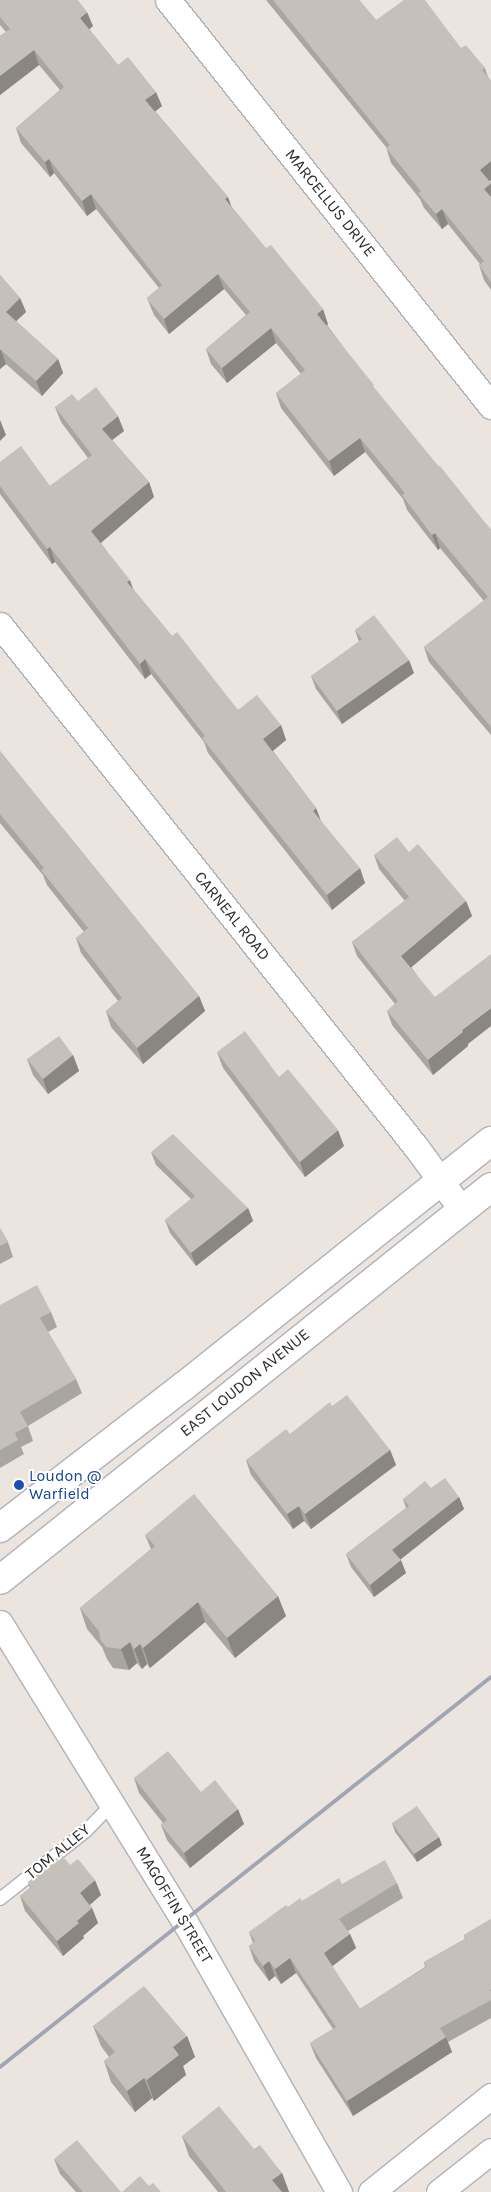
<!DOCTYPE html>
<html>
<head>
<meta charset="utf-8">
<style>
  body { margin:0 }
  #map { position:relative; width:491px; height:2192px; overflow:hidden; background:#ece5df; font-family:Karla,sans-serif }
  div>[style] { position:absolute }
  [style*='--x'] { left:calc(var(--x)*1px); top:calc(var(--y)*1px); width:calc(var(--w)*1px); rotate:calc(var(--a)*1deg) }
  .roads { filter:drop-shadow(1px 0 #b0b2ba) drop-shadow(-1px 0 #b0b2ba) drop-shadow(0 1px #b0b2ba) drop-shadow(0 -1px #b0b2ba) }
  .service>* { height:12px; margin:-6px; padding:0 6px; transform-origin:6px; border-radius:6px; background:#fff }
  .minor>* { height:25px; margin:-12.5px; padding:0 12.5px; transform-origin:12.5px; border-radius:12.5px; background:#fff }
  .secondary>* { height:28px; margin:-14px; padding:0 14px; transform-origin:14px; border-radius:14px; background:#fff }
  .rail>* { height:4px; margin:-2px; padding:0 2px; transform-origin:2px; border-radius:2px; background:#a2a6b4 }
  .wall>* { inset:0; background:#a9a5a0 }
  .shaded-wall>* { inset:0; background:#8a8682 }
  .building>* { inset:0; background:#c5c0ba }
  .dots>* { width:14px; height:14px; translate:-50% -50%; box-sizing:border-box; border:2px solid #fff; border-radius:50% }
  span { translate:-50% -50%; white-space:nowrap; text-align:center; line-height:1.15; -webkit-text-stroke:4px #fff; paint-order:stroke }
  .street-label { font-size:16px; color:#2b2b2b }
  .transit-label { font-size:16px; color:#164399 }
  .left { translate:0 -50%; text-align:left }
</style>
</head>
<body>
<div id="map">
  <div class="roads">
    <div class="service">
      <div style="--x:0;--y:1899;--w:110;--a:-38.3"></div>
      <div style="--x:86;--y:1831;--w:39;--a:-46"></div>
    </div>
    <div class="minor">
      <div style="--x:168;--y:0;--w:519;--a:51.5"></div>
      <div style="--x:0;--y:625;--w:667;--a:51.45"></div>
      <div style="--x:416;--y:1147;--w:78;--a:53.9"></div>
      <div style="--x:0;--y:1623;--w:352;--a:58.3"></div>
      <div style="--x:185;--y:1922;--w:311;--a:60.3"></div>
      <div style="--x:371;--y:2192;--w:154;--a:-38.7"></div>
      <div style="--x:439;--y:2192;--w:66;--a:-38.3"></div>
    </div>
    <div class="secondary">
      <div style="--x:0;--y:1528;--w:232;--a:-37.7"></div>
      <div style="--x:184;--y:1386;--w:393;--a:-38.6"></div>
      <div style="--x:0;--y:1580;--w:629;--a:-38.67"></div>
    </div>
  </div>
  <div class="rail">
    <div style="--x:0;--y:2067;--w:627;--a:-38.46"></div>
  </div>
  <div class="wall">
    <div style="clip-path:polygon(0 0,93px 26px,89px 29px,118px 65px,162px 106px,155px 111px,228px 197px,231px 206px,328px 324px,327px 325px,376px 391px,491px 530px,491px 735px,429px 662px,424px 647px,484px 601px,440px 548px,438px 550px,407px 510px,403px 499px,365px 452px,334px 476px,281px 408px,276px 393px,301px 374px,276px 343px,227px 383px,211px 364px,206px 349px,246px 315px,224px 289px,169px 334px,154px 315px,147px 298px,159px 288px,96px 209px,87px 216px,54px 173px,50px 177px,21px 143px,16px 128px,60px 90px,39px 65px,0 95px,0 36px,6px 32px,0 25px)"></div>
    <div style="clip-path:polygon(266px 0,359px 0,376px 20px,461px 48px,485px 68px,488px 77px,491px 81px,491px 180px,490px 181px,491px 183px,491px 290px,484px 280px,479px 265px,480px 264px,448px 224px,442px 229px,424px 208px,420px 199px,391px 163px,386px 147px)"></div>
    <div style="clip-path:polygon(0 275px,20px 298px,26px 312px,16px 321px,58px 359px,63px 373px,42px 396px,6px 364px,0 369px)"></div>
    <div style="clip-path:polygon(78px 401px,124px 431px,112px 440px,149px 482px,154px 497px,101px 543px,133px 589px,172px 636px,238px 710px,281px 725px,286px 740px,273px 751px,316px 808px,321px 821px,365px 883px,332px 910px,208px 753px,204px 742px,151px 674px,145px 679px,55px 562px,52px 564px,0 494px,0 462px,50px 486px,88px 458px,61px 422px,55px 407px)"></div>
    <div style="clip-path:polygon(355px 630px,414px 673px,342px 724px,316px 689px,311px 676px,359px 642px)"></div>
    <div style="clip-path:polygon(0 751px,199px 996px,205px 1011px,143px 1064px,111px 1027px,106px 1011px,118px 1001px,81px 953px,76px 938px,84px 932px,47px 885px,43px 875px,0 823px)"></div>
    <div style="clip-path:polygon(409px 852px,466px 901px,472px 916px,411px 967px,468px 1046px,433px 1075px,392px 1025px,387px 1011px,395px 1004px,357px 956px,352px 942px,405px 901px,379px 869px,374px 855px)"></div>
    <div style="clip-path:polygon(217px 1052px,344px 1146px,305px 1177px,223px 1068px)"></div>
    <div style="clip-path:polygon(73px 1055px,79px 1071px,48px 1094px,33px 1075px,27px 1059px)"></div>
    <div style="clip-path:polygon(151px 1152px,248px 1208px,253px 1221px,196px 1266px,170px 1233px,165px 1220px,191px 1199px,156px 1165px)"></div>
    <div style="clip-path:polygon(0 1228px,8px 1242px,13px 1257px,0 1264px)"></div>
    <div style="clip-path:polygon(0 1305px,51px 1312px,57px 1327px,48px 1332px,76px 1379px,82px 1393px,28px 1426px,33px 1441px,21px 1447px,24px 1454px,0 1468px)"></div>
    <div style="clip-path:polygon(332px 1406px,390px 1450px,396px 1465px,311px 1529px,304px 1521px,293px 1529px,251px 1475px,246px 1460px,290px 1434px)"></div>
    <div style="clip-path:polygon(431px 1488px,459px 1497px,464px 1509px,400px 1560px,406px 1573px,374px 1597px,351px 1567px,346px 1554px,406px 1508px,403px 1499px)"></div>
    <div style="clip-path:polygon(145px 1535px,286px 1616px,235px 1658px,205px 1622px,150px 1668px,147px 1664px,142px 1669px,137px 1663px,129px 1670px,113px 1668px,107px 1659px,102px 1647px,87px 1629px,80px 1608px,151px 1549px)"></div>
    <div style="clip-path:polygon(134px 1778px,201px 1792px,244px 1824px,190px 1868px,167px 1840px,161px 1825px,163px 1823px,139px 1793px)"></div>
    <div style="clip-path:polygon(392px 1823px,442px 1845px,417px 1862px,395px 1832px)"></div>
    <div style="clip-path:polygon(70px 1865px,101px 1895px,90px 1905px,92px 1908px,98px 1923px,83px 1936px,84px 1938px,63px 1956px,25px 1911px,20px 1896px,30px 1888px,28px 1882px)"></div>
    <div style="clip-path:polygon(397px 1883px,403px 1898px,348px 1931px,350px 1934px,356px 1948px,332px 1966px,360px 2009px,425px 1967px,424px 1962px,465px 1939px,464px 1935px,491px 1919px,491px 2018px,448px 2042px,452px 2052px,353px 2116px,316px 2058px,310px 2043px,333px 2029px,296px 1973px,281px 1984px,275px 1976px,269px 1981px,254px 1961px,249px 1946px,253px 1943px,249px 1932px,288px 1907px,342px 1884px)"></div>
    <div style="clip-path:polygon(93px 2026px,187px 2036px,195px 2057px,183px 2066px,186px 2075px,154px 2101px,152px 2098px,135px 2112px,111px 2082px,104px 2061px,109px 2057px,101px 2046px)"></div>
    <div style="clip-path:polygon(182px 2136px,254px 2149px,282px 2173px,289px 2192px,218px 2192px,189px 2156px)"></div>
    <div style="clip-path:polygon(54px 2159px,121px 2192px,76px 2192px,60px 2174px)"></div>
  </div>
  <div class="shaded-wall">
    <div style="clip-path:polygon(87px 12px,93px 26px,85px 33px,80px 18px)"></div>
    <div style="clip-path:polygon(34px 50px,39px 65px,0 95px,0 76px)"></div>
    <div style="clip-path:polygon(156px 92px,162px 106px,151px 115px,145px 100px)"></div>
    <div style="clip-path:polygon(49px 159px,54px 173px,50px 177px,45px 162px)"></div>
    <div style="clip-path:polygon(491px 161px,491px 180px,486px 185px,480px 170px)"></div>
    <div style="clip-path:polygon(491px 184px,491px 203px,484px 189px)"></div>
    <div style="clip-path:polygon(91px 194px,96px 209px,87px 216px,82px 201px)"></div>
    <div style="clip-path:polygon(228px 197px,233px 211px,225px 199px)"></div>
    <div style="clip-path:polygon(442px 209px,448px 224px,442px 229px,436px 214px)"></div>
    <div style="clip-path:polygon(218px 274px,224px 289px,169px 334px,164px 319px)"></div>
    <div style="clip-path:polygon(20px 298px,26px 312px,11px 326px,6px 312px)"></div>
    <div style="clip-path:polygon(323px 309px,328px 324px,323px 328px,317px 314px)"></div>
    <div style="clip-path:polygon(271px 328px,276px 343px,227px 383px,222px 368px)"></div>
    <div style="clip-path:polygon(0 350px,1px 350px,6px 364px,0 369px)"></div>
    <div style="clip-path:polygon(58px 359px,63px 373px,42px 396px,36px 381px)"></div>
    <div style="clip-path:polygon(118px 416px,124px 431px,107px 444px,102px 429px)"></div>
    <div style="clip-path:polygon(0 420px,6px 435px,0 441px)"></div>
    <div style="clip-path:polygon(360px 438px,365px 452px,334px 476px,329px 461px)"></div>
    <div style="clip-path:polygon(149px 482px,154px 497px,97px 546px,91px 531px)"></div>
    <div style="clip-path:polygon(435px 533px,440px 548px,438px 550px,432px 535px)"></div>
    <div style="clip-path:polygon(50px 547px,55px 562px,52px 564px,47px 549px)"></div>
    <div style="clip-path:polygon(130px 580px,135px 595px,127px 582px)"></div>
    <div style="clip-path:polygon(145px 659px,151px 674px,145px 679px,140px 664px)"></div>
    <div style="clip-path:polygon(409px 660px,414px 673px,342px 724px,337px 711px)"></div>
    <div style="clip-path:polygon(281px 725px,286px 740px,269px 754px,263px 739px)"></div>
    <div style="clip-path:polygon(316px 808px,322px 824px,313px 811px)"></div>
    <div style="clip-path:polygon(360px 868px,365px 883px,332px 910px,327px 895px)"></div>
    <div style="clip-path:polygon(466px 901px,472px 916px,407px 971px,401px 956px)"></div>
    <div style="clip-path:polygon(199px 996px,205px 1011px,143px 1064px,137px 1048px)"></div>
    <div style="clip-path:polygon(491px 1008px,491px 1026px,468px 1044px,468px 1046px,433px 1075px,428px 1060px,462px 1030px)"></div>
    <div style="clip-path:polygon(73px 1055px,79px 1071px,48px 1094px,43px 1079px)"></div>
    <div style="clip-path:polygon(338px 1130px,344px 1146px,305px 1177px,300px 1162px)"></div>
    <div style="clip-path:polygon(248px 1208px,253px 1221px,196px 1266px,191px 1253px)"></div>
    <div style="clip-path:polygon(390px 1450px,396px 1465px,311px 1529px,305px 1514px)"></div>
    <div style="clip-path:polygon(459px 1497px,464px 1509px,397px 1562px,392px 1550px)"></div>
    <div style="clip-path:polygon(299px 1506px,304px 1521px,293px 1529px,287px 1514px)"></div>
    <div style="clip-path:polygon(401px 1560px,406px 1573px,374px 1597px,370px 1585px)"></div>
    <div style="clip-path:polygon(278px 1596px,286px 1616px,235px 1658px,227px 1638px)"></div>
    <div style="clip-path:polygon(198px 1602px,205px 1622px,150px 1668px,143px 1648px)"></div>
    <div style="clip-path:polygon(130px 1642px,137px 1663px,129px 1670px,121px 1649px)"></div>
    <div style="clip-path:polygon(140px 1644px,147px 1664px,142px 1669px,134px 1649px)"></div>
    <div style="clip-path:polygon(238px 1809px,244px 1824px,190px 1868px,184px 1853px)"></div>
    <div style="clip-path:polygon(439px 1837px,442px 1845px,417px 1862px,414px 1854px)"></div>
    <div style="clip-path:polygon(95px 1880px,101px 1895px,86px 1908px,80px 1893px)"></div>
    <div style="clip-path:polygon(92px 1908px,98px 1923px,83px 1936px,84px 1938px,63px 1956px,57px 1941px,77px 1921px)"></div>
    <div style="clip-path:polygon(350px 1934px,356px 1948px,330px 1968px,324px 1953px)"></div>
    <div style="clip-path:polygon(290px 1958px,296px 1973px,281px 1984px,275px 1969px)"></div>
    <div style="clip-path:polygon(269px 1961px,275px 1976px,269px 1981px,263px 1966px)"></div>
    <div style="clip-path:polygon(187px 2036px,195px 2057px,183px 2066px,186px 2075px,154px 2101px,147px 2080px,173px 2047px)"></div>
    <div style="clip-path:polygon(446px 2037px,452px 2052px,353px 2116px,347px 2101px)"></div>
    <div style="clip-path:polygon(144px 2078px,152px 2098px,135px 2112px,127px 2091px)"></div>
    <div style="clip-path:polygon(282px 2173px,289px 2192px,277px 2192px,272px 2180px)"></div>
  </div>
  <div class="building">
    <div style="clip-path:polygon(0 0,78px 0,87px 12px,80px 18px,118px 65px,128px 57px,156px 92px,145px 100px,228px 197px,225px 199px,266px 248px,271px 245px,307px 289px,323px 309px,317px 314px,374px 385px,373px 386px,439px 467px,440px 466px,491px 530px,491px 727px,424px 647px,488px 597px,435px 533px,432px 535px,402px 495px,405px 493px,360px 438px,329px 461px,276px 393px,305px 370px,271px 328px,222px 368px,206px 349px,250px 312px,218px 274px,164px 319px,148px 300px,147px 298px,162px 285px,91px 194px,82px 201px,49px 159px,45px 162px,16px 128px,64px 87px,34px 50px,0 76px,0 36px,10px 29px,0 17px)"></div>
    <div style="clip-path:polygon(273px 0,359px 0,376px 20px,404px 0,425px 0,461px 48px,466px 45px,485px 68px,482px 70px,491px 81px,491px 161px,480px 170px,491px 183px,484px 189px,491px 197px,491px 282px,479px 265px,484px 261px,442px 209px,436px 214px,418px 193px,421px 191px,386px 148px,390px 145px)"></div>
    <div style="clip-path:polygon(0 275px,20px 298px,6px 312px,58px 359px,36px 381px,1px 350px,0 350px)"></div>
    <div style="clip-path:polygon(96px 387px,118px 416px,102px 429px,149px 482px,91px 531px,130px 580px,127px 582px,172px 636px,177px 632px,238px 710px,257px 695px,281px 725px,263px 739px,316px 808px,313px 811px,360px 868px,327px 895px,202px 738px,205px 736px,145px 659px,140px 664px,50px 547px,47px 549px,0 486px,0 462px,21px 446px,50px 486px,92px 455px,55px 407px,72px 394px,78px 401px)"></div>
    <div style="clip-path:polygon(374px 615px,409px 660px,337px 711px,311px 676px,362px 639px,355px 630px)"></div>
    <div style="clip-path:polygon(0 751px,199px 996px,137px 1048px,106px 1011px,122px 998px,76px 938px,88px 928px,41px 870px,44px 868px,0 814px)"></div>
    <div style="clip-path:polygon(397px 837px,409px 852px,418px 844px,466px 901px,401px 956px,435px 997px,491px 954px,491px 1008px,462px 1030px,463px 1032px,428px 1060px,387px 1011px,398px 1001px,352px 942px,409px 897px,374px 855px)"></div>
    <div style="clip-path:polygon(245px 1031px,279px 1077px,288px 1069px,338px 1130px,300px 1162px,217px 1052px)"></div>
    <div style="clip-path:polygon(59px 1036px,73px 1055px,43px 1079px,27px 1059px)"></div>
    <div style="clip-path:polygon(173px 1134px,248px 1208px,191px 1253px,165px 1220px,195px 1196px,151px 1152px)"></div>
    <div style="clip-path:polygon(0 1228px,8px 1242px,0 1246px)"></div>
    <div style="clip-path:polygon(37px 1285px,51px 1312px,40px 1318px,76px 1379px,20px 1412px,28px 1426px,15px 1433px,18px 1440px,0 1450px,0 1305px)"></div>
    <div style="clip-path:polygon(347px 1395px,390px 1450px,305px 1514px,299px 1506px,287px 1514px,246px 1460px,286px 1429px,290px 1434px,330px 1402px,332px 1406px)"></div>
    <div style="clip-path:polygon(445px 1478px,459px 1497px,392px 1550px,401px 1560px,370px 1585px,346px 1554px,409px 1506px,403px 1499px,425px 1481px,431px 1488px)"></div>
    <div style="clip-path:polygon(194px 1494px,278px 1596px,227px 1638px,198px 1602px,143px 1648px,140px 1644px,134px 1649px,130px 1642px,121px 1649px,106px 1647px,100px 1639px,99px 1631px,80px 1608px,155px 1546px,145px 1535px)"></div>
    <div style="clip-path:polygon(168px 1751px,201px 1792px,215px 1780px,238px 1809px,184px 1853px,161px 1825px,167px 1820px,134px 1778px)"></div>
    <div style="clip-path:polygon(417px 1806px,439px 1837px,414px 1854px,392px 1823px)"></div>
    <div style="clip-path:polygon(61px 1854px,70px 1865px,78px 1859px,95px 1880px,80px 1893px,92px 1908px,77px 1921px,79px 1923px,57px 1941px,20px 1896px,31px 1887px,28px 1882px)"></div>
    <div style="clip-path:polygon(385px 1860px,397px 1883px,339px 1919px,350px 1934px,324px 1953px,360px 2009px,426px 1967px,424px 1962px,466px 1939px,464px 1935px,491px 1919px,491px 1989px,490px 1990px,491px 1992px,491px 2000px,440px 2028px,446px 2037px,347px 2101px,310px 2043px,336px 2027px,290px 1958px,275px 1969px,269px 1961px,263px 1966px,249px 1946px,255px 1941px,249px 1932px,286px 1905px,288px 1907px,300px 1898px,302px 1901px,339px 1878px,342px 1884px)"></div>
    <div style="clip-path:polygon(144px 1986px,187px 2036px,173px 2047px,179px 2055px,147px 2080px,144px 2078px,127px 2091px,104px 2061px,115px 2052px,93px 2026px)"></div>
    <div style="clip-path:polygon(219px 2106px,254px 2149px,260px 2145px,282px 2173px,272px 2180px,282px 2192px,226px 2192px,182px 2136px)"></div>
    <div style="clip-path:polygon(77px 2140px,121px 2192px,83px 2192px,54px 2159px)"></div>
    <div style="clip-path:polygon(140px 2176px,149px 2186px,153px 2183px,161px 2192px,122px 2192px)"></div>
  </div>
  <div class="dots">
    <div style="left:19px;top:1485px;background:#1a4fb4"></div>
  </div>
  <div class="street-label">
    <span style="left:330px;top:203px;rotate:51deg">MARCELLUS DRIVE</span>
    <span style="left:232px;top:916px;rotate:51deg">CARNEAL ROAD</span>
    <span style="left:245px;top:1383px;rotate:-39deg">EAST LOUDON AVENUE</span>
    <span style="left:58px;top:1852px;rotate:-39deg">TOM ALLEY</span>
    <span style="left:174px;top:1905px;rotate:59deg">MAGOFFIN STREET</span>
  </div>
  <div class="transit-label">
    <span class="left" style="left:29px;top:1485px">Loudon @<br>Warfield</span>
  </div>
</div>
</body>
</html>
